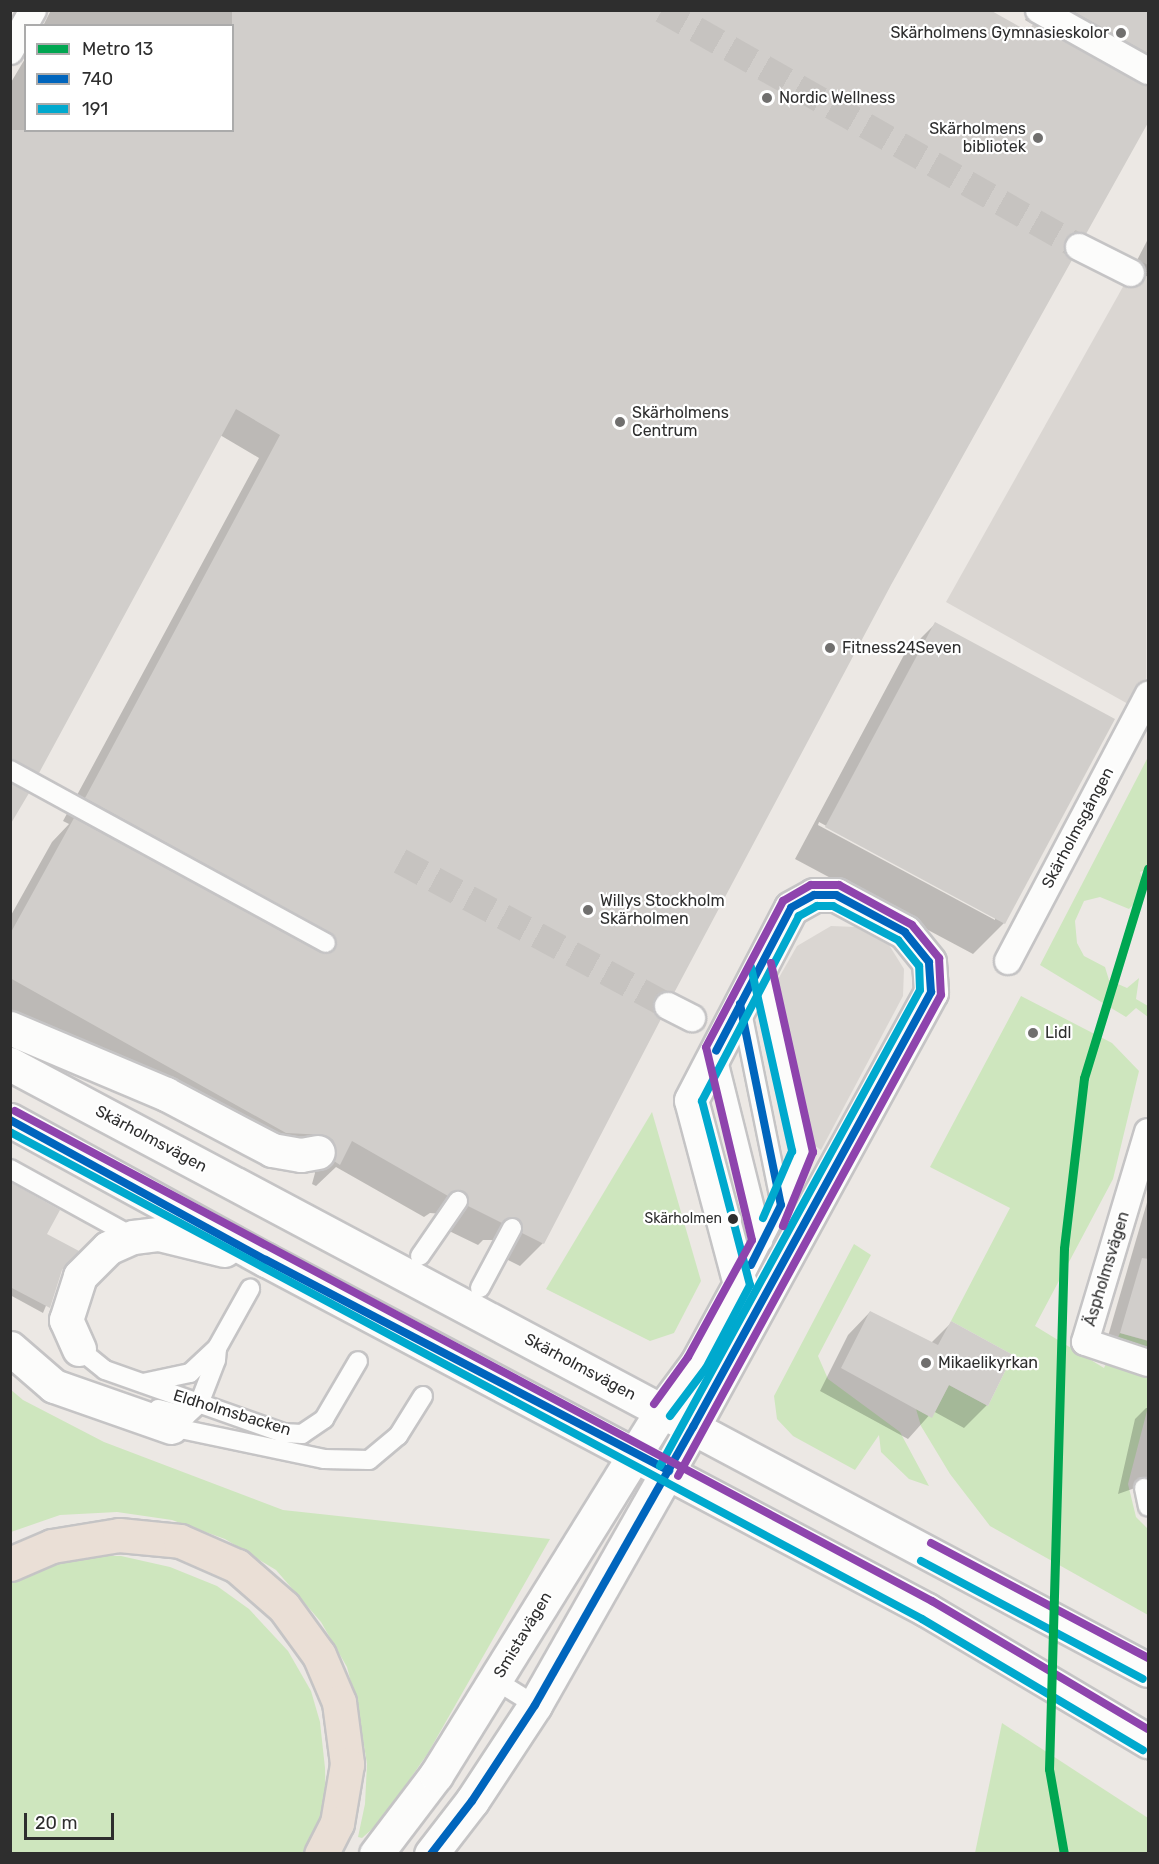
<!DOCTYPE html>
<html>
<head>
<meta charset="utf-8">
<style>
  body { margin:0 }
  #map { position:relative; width:1159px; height:1864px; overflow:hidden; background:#ece8e4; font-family:Rubik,sans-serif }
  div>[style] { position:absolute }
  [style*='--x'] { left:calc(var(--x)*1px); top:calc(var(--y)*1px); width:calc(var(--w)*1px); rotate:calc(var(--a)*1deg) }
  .green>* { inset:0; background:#cee6be }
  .plaza>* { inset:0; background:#dad6d2 }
  .shadow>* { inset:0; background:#0003 }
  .building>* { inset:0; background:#d1cecb }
  .pedestrian-tunnel>* { height:26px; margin-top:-13px; transform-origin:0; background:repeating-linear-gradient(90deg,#c6c3c0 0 26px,transparent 0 39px) }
  .roads { filter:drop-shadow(2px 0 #c5c4c5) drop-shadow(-2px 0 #c5c4c5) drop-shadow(0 2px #c5c4c5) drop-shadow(0 -2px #c5c4c5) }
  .service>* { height:18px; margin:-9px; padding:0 9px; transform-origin:9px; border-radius:9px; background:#fcfcfb }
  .pedestrian>* { height:26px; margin:-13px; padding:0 13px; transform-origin:13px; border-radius:13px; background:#fcfcfb }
  .minor>* { height:33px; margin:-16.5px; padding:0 16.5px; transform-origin:16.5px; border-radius:16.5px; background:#fcfcfb }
  .secondary>* { height:33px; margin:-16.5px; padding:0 16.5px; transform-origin:16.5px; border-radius:16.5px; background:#fcfcfb }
  .motorway>* { height:33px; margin:-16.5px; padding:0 16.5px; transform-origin:16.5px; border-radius:16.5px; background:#eadfd6 }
  .bus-1>* { height:8px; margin:-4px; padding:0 4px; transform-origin:4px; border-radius:4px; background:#0065bd }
  .bus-2>* { height:8px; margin:-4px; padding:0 4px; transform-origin:4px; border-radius:4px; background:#00a9ce }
  .bus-3>* { height:8px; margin:-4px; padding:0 4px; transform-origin:4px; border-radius:4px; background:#8e44ad }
  .metro-1>* { height:9px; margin:-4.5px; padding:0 4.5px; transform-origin:4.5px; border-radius:4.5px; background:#00a651 }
  .dots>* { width:16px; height:16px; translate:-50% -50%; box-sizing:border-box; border:3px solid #fff; border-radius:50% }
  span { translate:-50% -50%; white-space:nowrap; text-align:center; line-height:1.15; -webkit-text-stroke:4.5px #fff; paint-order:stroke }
  .bus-label { font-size:14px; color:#2e2e2e }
  .right { translate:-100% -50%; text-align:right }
  .poi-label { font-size:16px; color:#2e2e2e }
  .left { translate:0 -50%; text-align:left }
  .street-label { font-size:16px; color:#2e2e2e }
  .frame { position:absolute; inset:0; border:12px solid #2e2e2e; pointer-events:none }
  .legend { position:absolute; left:24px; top:24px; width:210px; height:108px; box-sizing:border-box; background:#fff; border:2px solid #ababab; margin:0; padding:8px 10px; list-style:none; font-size:18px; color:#2e2e2e }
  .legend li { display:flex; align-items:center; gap:12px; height:30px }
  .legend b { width:30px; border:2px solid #ababab }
  .scale { position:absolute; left:24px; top:1813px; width:90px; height:27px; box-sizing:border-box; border:3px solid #2e2e2e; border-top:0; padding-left:8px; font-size:18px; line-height:21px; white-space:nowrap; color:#2e2e2e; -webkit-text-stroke:4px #fff; paint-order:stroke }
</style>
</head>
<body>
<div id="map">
  <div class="green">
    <div style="clip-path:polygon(1148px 757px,1148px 869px,1140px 872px,1145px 892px,1129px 909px,1100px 897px,1084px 901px,1075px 921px,1077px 943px,1084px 956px,1105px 967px,1109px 980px,1127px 988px,1139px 978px,1136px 999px,1148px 1006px,1148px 1017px,1136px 1008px,1126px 1017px,1040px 965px)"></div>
    <div style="clip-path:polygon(1021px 996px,1112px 1043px,1139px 1071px,1113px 1179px,1035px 1326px,1104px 1368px,1120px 1333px,1148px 1341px,1148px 1407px,1128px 1484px,1136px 1517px,1148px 1529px,1148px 1615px,990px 1526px,950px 1474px,921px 1426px,916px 1409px,932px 1417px,949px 1385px,988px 1406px,1013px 1355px,951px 1321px,1010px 1208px,930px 1167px)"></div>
    <div style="clip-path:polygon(652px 1112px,701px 1281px,674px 1333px,650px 1341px,546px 1289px)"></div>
    <div style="clip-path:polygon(854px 1244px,871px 1255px,818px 1356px,828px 1379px,900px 1432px,929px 1486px,909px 1479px,881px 1452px,879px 1435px,855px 1470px,793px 1436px,777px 1419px,774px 1396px)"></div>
    <div style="clip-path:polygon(10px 1389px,23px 1400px,104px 1442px,283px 1510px,550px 1539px,428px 1753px,380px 1822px,362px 1838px,358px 1837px,365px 1804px,367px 1764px,358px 1709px,347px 1667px,321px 1622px,276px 1570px,225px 1539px,172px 1520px,117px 1512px,60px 1515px,11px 1532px)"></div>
    <div style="clip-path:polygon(74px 1556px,121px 1556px,170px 1567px,217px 1586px,249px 1609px,288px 1651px,311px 1691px,320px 1722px,325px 1768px,326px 1809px,303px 1853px,11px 1853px,10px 1580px)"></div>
    <div style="clip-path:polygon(1002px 1723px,1148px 1818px,1148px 1853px,975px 1853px)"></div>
  </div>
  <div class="plaza">
    <div style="clip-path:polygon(1138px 260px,1148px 265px,1146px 714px,946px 602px)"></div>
    <div style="clip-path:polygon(831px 926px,856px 927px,889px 945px,904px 969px,903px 996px,821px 1150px,811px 1143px,773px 988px,797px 946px)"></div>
  </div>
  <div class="shadow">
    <div style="clip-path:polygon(51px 10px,987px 10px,1027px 32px,1034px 25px,1025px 20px,1030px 10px,1148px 10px,1148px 117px,1085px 233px,1065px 253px,673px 992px,654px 1011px,543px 1243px,520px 1266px,500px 1256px,500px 1245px,494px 1240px,483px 1240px,478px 1245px,445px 1229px,442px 1214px,430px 1213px,424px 1217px,336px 1167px,316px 1186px,312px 1184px,315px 1173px,310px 1163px,10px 1013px,10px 917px,52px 842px,69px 824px,63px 821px,259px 458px,220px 435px,38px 772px,21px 790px,10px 822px,10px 84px,26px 57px,26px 130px,232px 130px,232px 26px,43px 26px)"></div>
    <div style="clip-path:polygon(1148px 239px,1148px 277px,1133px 268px)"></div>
    <div style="clip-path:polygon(evenodd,935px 624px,1004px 923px,973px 954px,795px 859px,904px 655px,935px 624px,819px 822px,995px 917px,995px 920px,818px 825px,819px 822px)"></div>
    <div style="clip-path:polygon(1148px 1199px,1148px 1363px,1104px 1350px)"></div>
    <div style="clip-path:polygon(45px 1234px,61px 1269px,43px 1313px,10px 1295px,10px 1261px)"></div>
    <div style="clip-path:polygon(870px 1312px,931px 1343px,951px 1323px,987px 1405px,964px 1428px,933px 1411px,908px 1439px,820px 1391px,848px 1335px)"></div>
    <div style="clip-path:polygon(1146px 1408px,1148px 1408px,1148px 1502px,1135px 1488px,1118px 1494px,1135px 1419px)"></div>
  </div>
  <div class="building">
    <div style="clip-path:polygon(232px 10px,990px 10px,1029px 32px,1033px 24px,1149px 86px,1149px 121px,1086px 234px,1078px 232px,1066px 240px,1064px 248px,1072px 260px,891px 585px,674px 993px,667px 991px,655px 999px,653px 1007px,661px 1019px,544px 1244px,522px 1233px,522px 1223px,517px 1218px,507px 1218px,502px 1223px,468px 1206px,464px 1191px,454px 1191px,448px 1196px,352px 1141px,340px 1165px,334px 1161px,336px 1149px,333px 1140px,325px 1135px,286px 1133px,10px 978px,10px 934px,74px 818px,321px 953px,331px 953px,337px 943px,331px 933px,85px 798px,280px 435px,236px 409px,39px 773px,10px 759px,10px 130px,232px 130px)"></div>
    <div style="clip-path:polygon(1071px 10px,1149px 10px,1149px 54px)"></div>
    <div style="clip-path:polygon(935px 622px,1115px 719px,1005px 924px,825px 827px)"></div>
    <div style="clip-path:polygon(10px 783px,29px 793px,10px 825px)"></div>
    <div style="clip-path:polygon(10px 1182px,60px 1210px,47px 1234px,79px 1251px,62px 1270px,50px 1308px,10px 1287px)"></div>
    <div style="clip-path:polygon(1142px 1258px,1149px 1259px,1149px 1341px,1120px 1333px)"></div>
    <div style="clip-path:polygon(870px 1311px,938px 1345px,951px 1321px,1013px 1355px,988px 1406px,949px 1385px,932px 1418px,841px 1368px)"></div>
  </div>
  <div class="pedestrian-tunnel">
    <div style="--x:662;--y:10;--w:480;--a:29.6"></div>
    <div style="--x:400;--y:861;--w:305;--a:28.4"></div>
  </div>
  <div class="roads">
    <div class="service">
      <div style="--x:10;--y:770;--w:360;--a:28.7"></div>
      <div style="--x:741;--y:1007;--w:202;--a:78.6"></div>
      <div style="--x:717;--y:1056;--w:191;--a:76"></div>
      <div style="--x:10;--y:1169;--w:141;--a:28.9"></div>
      <div style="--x:420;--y:1256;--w:67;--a:-55.4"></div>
      <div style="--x:741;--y:1283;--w:88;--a:-62.9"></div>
      <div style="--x:781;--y:1205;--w:57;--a:-67.5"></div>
      <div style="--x:803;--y:1152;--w:188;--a:-102.6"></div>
      <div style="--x:480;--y:1288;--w:68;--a:-61.9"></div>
      <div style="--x:79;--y:1349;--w:33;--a:39"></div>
      <div style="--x:105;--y:1370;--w:189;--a:19.5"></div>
      <div style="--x:283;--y:1433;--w:19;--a:3"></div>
      <div style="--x:302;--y:1434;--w:27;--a:-34"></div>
      <div style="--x:324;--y:1419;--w:67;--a:-59.6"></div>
      <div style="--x:143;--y:1383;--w:48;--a:-12"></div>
      <div style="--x:190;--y:1373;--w:37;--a:-43"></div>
      <div style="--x:217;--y:1348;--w:68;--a:-60.8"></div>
      <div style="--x:158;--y:1409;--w:29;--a:14"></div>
      <div style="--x:186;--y:1416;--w:18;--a:-43"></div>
      <div style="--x:199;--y:1404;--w:47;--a:-68.9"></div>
      <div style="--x:216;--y:1360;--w:12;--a:-85"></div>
      <div style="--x:171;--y:1427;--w:156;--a:11.8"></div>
      <div style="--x:324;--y:1459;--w:45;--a:1.3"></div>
      <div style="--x:369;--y:1460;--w:38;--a:-40"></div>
      <div style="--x:398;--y:1436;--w:47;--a:-58"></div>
      <div style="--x:1144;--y:1488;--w:19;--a:78"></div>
      <div style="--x:495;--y:1680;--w:47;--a:32"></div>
    </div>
    <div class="pedestrian">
      <div style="--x:1039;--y:10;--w:125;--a:29.2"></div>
      <div style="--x:10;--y:51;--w:47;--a:-60.7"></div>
      <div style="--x:1079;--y:247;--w:58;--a:26.6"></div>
      <div style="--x:1008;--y:961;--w:301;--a:-62.2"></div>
      <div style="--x:668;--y:1006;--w:27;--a:27"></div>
      <div style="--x:1148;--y:1132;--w:219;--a:106.7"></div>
      <div style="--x:1085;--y:1342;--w:66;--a:18.4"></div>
    </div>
    <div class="minor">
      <div style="--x:662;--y:1410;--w:59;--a:-53.3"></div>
      <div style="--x:697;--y:1363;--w:90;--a:-61.4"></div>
      <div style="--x:740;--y:1284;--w:190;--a:-104.9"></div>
      <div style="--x:691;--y:1100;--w:216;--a:-62.5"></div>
      <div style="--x:791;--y:908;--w:26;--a:-29"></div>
      <div style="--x:814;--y:895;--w:22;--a:0"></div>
      <div style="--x:836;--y:895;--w:78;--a:28.2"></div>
      <div style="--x:905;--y:932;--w:38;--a:51"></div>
      <div style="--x:929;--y:962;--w:30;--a:86"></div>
      <div style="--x:931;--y:992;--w:496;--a:118.7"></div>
    </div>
    <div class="secondary">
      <div style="--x:10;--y:1028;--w:169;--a:22.9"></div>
      <div style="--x:166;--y:1094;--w:120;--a:27.8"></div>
      <div style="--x:272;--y:1150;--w:29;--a:10"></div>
      <div style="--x:301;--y:1155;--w:17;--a:-10"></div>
      <div style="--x:10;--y:1064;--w:1289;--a:28.04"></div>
      <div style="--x:10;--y:1120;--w:292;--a:28.7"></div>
      <div style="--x:266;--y:1260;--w:748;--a:27.9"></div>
      <div style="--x:927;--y:1610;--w:257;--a:30.7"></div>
      <div style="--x:10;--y:1348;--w:58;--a:40.8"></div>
      <div style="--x:54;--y:1386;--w:124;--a:19.3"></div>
      <div style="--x:79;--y:1349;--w:32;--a:-114"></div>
      <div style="--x:66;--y:1320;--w:46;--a:-72.3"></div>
      <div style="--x:80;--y:1276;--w:40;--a:-45"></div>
      <div style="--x:108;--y:1248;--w:27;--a:-24"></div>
      <div style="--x:133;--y:1237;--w:26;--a:-7"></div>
      <div style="--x:159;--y:1234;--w:67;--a:13.8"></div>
      <div style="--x:376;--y:1854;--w:99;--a:-52.8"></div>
      <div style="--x:436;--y:1775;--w:429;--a:-58.2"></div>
      <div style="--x:431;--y:1854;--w:67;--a:-52.3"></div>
      <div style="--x:472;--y:1801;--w:115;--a:-56.7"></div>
      <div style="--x:535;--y:1705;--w:320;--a:-60.4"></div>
    </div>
    <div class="motorway">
      <div style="--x:10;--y:1564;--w:46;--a:-23.2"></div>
      <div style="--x:52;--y:1546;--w:68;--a:-9.3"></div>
      <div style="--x:119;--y:1535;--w:61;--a:5.6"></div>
      <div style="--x:180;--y:1541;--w:62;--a:23.7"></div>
      <div style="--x:237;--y:1566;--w:62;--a:41.1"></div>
      <div style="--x:284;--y:1607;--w:59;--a:53.9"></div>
      <div style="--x:319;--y:1655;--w:51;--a:66.9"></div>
      <div style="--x:339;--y:1702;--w:63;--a:82.6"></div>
      <div style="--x:347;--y:1764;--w:60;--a:99.6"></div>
      <div style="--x:337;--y:1823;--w:35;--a:117"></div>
    </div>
  </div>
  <div class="bus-1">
    <div style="--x:740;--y:1004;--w:205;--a:78.5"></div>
    <div style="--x:781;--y:1205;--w:67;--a:116.6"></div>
    <div style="--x:10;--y:1120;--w:292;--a:28.7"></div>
    <div style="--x:266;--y:1260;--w:455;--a:27.6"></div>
    <div style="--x:431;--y:1854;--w:67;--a:-52.3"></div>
    <div style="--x:472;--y:1801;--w:115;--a:-56.7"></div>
    <div style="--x:535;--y:1705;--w:320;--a:-60.4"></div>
    <div style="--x:693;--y:1427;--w:496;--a:-61.3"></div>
    <div style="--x:931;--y:992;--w:30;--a:-94"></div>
    <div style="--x:929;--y:962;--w:38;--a:-129"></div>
    <div style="--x:905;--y:932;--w:78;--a:-151.8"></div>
    <div style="--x:836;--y:895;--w:22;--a:180"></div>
    <div style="--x:814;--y:895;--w:26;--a:151"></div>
    <div style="--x:791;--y:908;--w:161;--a:117.7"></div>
  </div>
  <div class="bus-2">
    <div style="--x:751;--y:967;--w:189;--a:77.4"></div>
    <div style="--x:792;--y:1151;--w:73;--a:113.4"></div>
    <div style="--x:10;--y:1132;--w:1034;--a:28.1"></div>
    <div style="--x:922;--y:1619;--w:257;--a:30.7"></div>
    <div style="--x:660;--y:1466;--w:542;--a:-61.36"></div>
    <div style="--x:920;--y:990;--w:24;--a:-92"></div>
    <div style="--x:919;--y:966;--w:33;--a:-129"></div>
    <div style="--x:898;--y:940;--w:73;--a:-152.4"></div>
    <div style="--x:833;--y:906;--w:16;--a:180"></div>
    <div style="--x:817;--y:906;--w:21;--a:151"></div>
    <div style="--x:799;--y:916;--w:209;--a:117.7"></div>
    <div style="--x:702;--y:1101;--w:190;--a:75.4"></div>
    <div style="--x:750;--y:1285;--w:94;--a:117.9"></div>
    <div style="--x:706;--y:1368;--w:60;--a:126.9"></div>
    <div style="--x:921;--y:1561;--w:251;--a:28"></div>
  </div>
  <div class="bus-3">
    <div style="--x:771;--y:963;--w:194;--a:77.5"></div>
    <div style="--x:813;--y:1152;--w:80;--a:112.1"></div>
    <div style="--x:15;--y:1111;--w:1040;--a:28.12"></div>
    <div style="--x:932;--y:1601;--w:251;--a:30.7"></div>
    <div style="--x:654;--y:1404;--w:58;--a:-54.1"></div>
    <div style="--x:688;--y:1357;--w:133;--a:-61.3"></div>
    <div style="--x:752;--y:1240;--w:198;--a:-103.4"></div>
    <div style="--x:706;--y:1047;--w:165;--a:-62.2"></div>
    <div style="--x:783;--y:901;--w:32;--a:-30"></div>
    <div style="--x:811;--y:885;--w:28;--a:0"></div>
    <div style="--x:839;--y:885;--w:83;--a:28.7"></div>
    <div style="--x:912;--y:925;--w:43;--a:50.7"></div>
    <div style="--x:939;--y:958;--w:37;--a:87"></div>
    <div style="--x:941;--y:995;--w:548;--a:118.67"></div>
    <div style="--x:931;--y:1543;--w:246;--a:27.9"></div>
  </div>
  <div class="metro-1">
    <div style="--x:1064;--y:1854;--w:86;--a:-100"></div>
    <div style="--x:1049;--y:1769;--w:521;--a:-88.35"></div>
    <div style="--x:1064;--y:1248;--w:171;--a:-83.3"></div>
    <div style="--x:1084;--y:1078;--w:219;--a:-73"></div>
  </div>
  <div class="dots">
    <div style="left:1121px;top:33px;background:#706f6e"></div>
    <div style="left:767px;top:98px;background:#706f6e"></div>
    <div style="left:1038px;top:138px;background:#706f6e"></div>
    <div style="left:620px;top:422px;background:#706f6e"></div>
    <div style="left:830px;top:648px;background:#706f6e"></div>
    <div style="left:588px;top:910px;background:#706f6e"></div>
    <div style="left:1033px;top:1033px;background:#706f6e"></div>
    <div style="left:733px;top:1219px;background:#2e2e2e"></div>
    <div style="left:926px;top:1363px;background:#706f6e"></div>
  </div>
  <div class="bus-label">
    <span class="right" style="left:722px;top:1219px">Skärholmen</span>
  </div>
  <div class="poi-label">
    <span class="right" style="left:1109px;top:33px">Skärholmens Gymnasieskolor</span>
    <span class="left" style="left:779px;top:98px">Nordic Wellness</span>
    <span class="right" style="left:1026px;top:138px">Skärholmens<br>bibliotek</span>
    <span class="left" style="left:632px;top:422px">Skärholmens<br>Centrum</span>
    <span class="left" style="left:842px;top:648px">Fitness24Seven</span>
    <span class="left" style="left:600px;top:910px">Willys Stockholm<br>Skärholmen</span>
    <span class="left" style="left:1045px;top:1033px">Lidl</span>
    <span class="left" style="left:938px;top:1363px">Mikaelikyrkan</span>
  </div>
  <div class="street-label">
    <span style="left:1078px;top:828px;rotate:-62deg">Skärholmsgången</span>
    <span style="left:151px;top:1139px;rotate:28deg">Skärholmsvägen</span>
    <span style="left:1107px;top:1269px;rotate:-73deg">Äspholmsvägen</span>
    <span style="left:580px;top:1367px;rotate:28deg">Skärholmsvägen</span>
    <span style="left:232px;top:1413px;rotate:17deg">Eldholmsbacken</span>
    <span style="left:523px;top:1635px;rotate:-59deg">Smistavägen</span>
  </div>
  <div class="frame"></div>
  <ul class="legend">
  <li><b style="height:8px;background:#00a651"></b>Metro 13</li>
  <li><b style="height:8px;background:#0065bd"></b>740</li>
  <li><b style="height:8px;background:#00a9ce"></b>191</li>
  </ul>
  <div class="scale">20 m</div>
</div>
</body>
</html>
